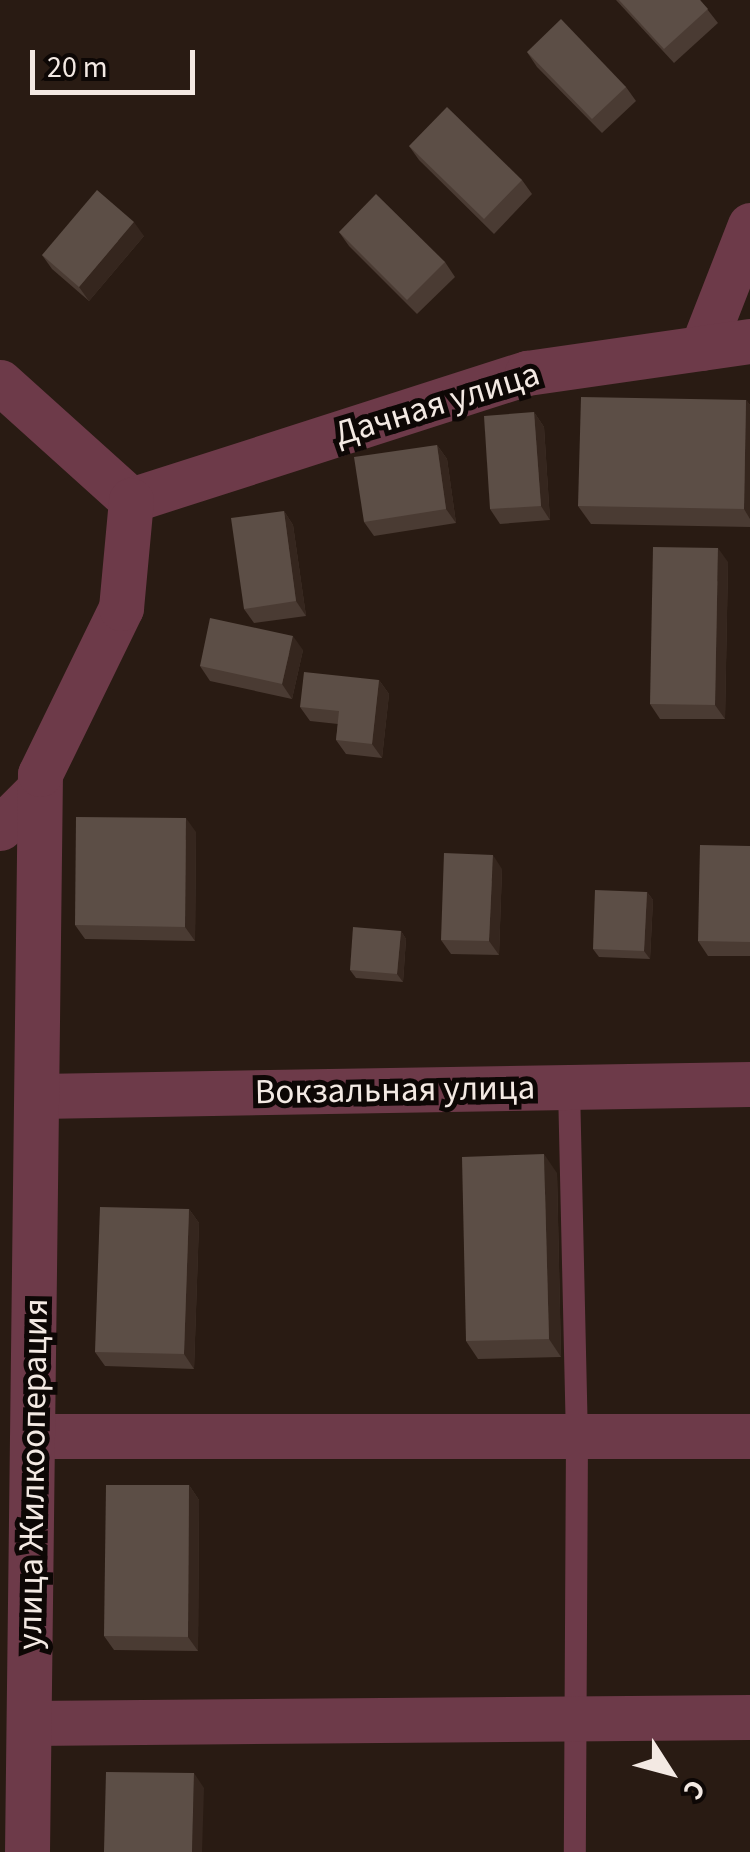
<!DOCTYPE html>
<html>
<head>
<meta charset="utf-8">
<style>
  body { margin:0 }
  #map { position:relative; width:750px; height:1852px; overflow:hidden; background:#291b13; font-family:"Source Sans 3",sans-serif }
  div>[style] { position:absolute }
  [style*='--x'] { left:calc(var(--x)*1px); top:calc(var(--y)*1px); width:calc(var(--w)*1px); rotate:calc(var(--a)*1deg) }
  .lane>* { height:22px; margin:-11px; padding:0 11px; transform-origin:11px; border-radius:11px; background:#6d3a49 }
  .street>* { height:45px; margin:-22.5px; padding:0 22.5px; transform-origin:22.5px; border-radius:22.5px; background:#6d3a49 }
  .wall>* { inset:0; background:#4a3b33 }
  .shaded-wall>* { inset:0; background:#35261e }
  .building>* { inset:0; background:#5c4e46 }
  span { translate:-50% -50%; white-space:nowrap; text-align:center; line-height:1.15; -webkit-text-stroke:10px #0d0705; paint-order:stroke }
  .street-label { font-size:35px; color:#f3e9e3 }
  .north { position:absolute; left:620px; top:1722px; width:100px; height:100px; -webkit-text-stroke:8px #0d0705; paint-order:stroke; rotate:126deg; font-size:28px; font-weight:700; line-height:40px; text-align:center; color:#f3e9e3 }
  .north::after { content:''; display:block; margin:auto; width:35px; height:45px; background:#f3e9e3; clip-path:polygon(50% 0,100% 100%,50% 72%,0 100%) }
  .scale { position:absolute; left:30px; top:50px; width:165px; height:45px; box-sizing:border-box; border:5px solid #f3e9e3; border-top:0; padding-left:12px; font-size:30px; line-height:35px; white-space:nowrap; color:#f3e9e3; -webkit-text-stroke:8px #0d0705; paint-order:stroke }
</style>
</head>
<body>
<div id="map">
  <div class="lane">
    <div style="--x:569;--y:1087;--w:349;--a:88.7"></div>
    <div style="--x:577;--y:1436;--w:416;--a:90.3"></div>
  </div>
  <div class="street">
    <div style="--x:702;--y:348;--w:132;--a:-68.7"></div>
    <div style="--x:0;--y:382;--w:176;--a:42"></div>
    <div style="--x:131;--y:500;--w:416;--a:-17.8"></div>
    <div style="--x:527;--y:373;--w:225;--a:-8.2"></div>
    <div style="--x:0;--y:828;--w:55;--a:-45"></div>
    <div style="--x:39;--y:1096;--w:711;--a:-0.97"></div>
    <div style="--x:34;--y:1436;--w:716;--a:0"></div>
    <div style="--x:29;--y:1723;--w:721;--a:-0.48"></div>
    <div style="--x:27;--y:1852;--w:1078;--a:-89.31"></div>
    <div style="--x:40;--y:774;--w:185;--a:-64"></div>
    <div style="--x:121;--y:608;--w:108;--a:-84.7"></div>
  </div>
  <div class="wall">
    <div style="clip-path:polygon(616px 0,700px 0,718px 23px,674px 63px)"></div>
    <div style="clip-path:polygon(527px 52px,626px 87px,636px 101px,602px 133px,537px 67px)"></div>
    <div style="clip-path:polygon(409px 146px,522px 180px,532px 194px,494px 234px,419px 160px)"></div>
    <div style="clip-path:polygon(339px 232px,445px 262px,455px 277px,417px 314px,349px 246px)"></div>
    <div style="clip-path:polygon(144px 236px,89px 301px,52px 269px,42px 255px)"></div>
    <div style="clip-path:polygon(746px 400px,750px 405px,750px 527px,591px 524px,578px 506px)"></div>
    <div style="clip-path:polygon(534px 412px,544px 427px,550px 520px,500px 524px,490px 509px)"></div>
    <div style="clip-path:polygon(437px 445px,447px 459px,456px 523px,374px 536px,364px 522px)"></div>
    <div style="clip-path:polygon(284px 511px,293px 525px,306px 616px,254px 623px,244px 609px)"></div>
    <div style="clip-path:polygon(728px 562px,725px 719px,660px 719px,650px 704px)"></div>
    <div style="clip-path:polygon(303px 650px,292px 699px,210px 681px,200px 666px)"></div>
    <div style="clip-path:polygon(379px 680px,389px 694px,382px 758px,346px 754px,336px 740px,338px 724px,310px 721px,300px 707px)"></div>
    <div style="clip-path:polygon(196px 832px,195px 941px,85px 939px,75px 925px)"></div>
    <div style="clip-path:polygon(750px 846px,750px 956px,708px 956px,698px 941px)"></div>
    <div style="clip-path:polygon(502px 869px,499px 955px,451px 954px,441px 940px)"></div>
    <div style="clip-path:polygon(647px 892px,653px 900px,650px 959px,599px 957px,593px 949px)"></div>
    <div style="clip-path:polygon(401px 931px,406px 939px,403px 982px,356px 978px,350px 970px)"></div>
    <div style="clip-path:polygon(557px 1173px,561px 1357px,478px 1359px,466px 1341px)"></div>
    <div style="clip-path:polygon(189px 1209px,199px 1223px,194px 1369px,105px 1366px,95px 1352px)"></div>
    <div style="clip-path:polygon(189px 1485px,199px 1500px,198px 1651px,114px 1650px,104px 1636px)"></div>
  </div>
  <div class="shaded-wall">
    <div style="clip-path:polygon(134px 222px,144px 236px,89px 301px,79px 287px)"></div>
    <div style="clip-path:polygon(746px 400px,750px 405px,750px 519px,744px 509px)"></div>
    <div style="clip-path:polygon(534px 412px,544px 427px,550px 520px,541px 506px)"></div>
    <div style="clip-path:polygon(437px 445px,447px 459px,456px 523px,446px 509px)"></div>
    <div style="clip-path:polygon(284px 511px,293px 525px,306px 616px,296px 601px)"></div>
    <div style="clip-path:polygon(718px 548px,728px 562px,725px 719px,715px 705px)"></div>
    <div style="clip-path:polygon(293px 636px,303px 650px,292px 699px,282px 684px)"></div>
    <div style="clip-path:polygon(379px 680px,389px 694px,382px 758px,372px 744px)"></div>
    <div style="clip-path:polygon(186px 818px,196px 832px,195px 941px,185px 927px)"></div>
    <div style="clip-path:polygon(493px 855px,502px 869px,499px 955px,489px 941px)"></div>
    <div style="clip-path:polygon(647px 892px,653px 900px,650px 959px,644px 951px)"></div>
    <div style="clip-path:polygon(401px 931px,406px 939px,403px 982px,397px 974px)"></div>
    <div style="clip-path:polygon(544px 1154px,557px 1173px,561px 1357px,549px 1339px)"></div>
    <div style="clip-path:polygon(189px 1209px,199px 1223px,194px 1369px,184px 1354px)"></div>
    <div style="clip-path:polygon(189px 1485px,199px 1500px,198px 1651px,188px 1637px)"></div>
    <div style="clip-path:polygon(194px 1773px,204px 1788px,202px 1852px,192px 1852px)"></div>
  </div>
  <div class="building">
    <div style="clip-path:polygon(619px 0,700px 0,708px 9px,664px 49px)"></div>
    <div style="clip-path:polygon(561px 19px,626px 87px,592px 119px,527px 52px)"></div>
    <div style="clip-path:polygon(447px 107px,522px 180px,484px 219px,409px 146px)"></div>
    <div style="clip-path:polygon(97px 190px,134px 222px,79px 287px,42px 255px)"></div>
    <div style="clip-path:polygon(376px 194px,445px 262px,407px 300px,339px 232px)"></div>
    <div style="clip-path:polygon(581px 397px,746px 400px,744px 509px,578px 506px)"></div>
    <div style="clip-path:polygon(534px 412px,541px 506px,490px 509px,484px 416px)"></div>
    <div style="clip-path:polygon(437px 445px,446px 509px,364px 522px,354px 457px)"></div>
    <div style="clip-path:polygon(284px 511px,296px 601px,244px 609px,231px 518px)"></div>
    <div style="clip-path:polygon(653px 547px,718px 548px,715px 705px,650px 704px)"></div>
    <div style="clip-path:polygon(210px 618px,293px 636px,282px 684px,200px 666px)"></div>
    <div style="clip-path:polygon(304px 672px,379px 680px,372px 744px,336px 740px,339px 711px,300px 707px)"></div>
    <div style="clip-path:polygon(76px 817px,186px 818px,185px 927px,75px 925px)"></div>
    <div style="clip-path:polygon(700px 845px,750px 846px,750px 942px,698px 941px)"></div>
    <div style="clip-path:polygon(444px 853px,493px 855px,489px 941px,441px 940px)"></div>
    <div style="clip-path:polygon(595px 890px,647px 892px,644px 951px,593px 949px)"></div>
    <div style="clip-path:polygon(353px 927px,401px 931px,397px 974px,350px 970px)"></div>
    <div style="clip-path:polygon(544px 1154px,549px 1339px,466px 1341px,462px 1157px)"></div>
    <div style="clip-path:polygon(100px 1207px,189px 1209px,184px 1354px,95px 1352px)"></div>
    <div style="clip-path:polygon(106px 1485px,189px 1485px,188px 1637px,104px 1636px)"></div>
    <div style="clip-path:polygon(106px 1772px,194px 1773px,192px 1852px,104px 1852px)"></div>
  </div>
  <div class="street-label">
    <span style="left:437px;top:404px;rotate:-17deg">Дачная улица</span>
    <span style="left:395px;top:1090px;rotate:-1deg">Вокзальная улица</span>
    <span style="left:33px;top:1474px;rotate:-89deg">улица Жилкооперация</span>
  </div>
  <div class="north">С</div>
  <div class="scale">20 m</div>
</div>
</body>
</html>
